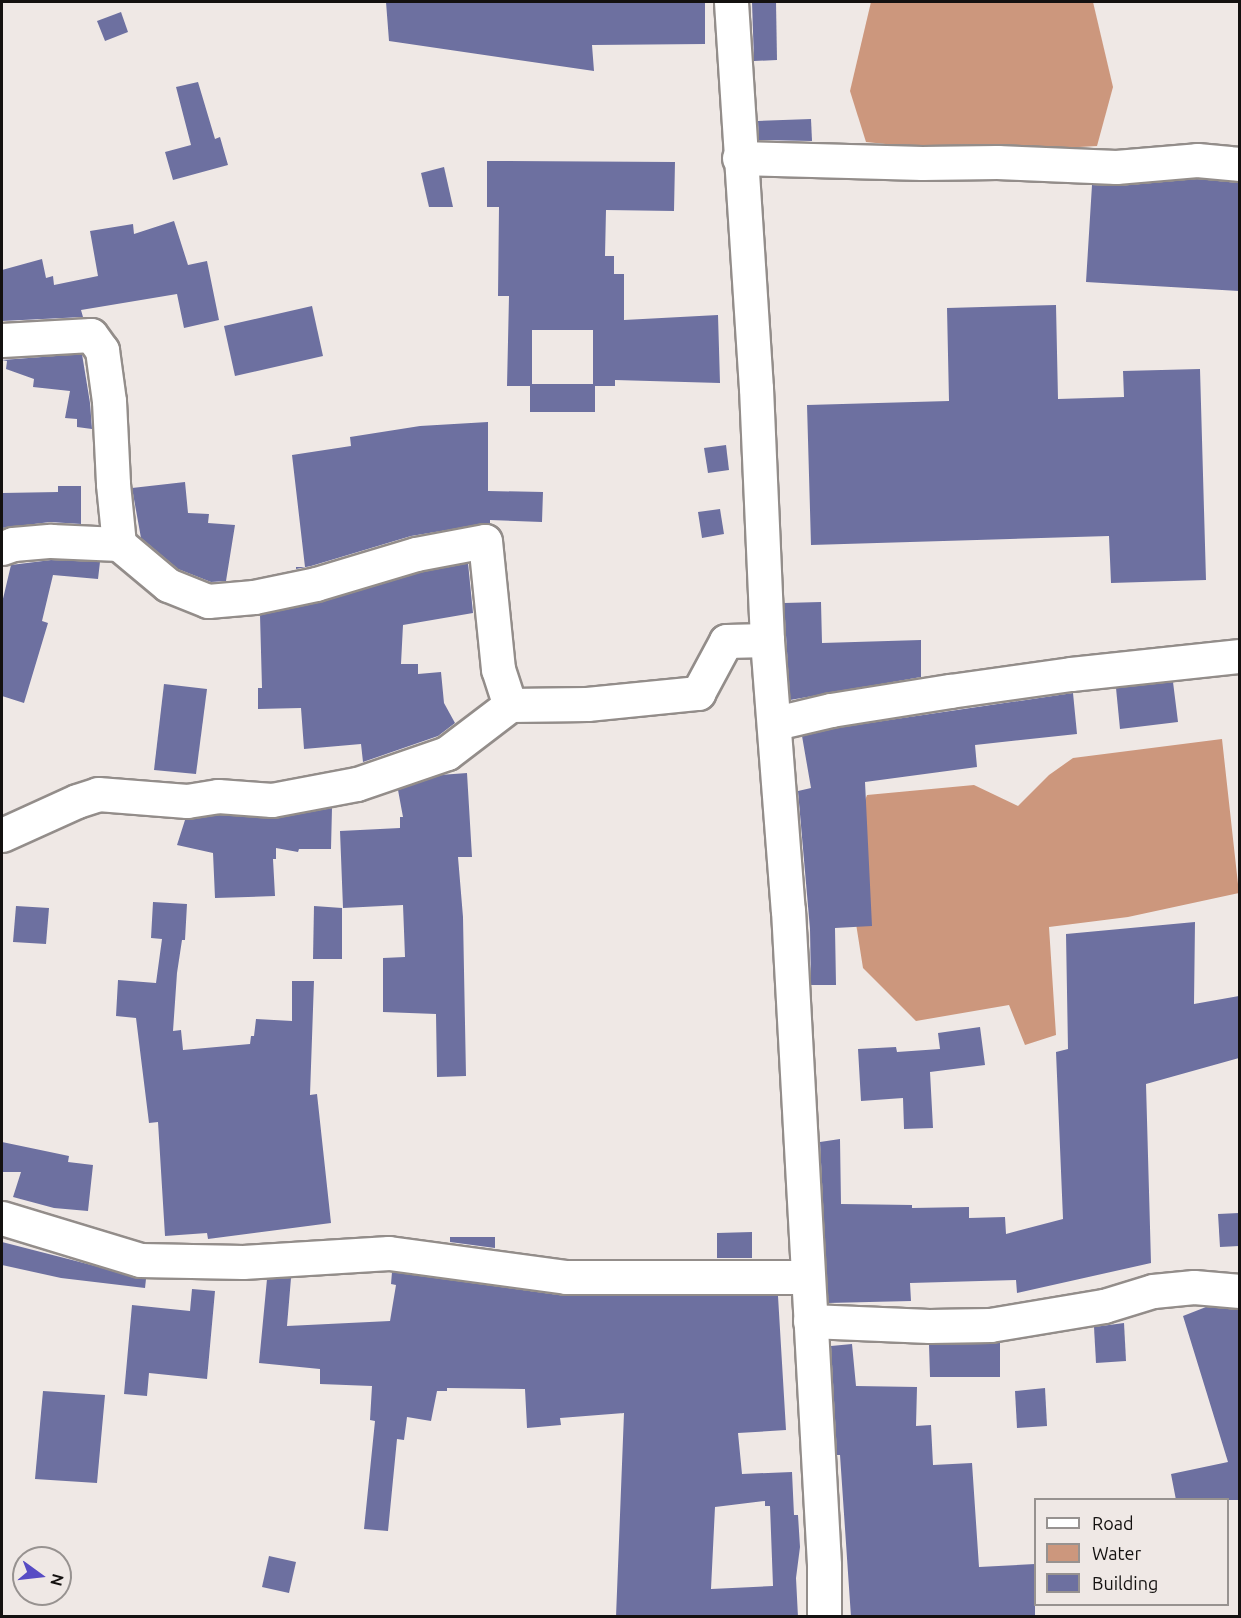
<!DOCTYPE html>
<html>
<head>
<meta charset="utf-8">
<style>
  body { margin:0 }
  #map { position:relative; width:1241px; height:1618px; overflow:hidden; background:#efe8e5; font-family:Ubuntu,sans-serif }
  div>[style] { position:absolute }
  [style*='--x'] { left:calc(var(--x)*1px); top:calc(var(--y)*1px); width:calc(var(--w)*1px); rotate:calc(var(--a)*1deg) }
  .water>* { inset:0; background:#cc977d }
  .building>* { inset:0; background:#6d70a0 }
  .roads { filter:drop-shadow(2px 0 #938d8a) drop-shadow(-2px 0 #938d8a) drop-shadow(0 2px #938d8a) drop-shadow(0 -2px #938d8a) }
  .minor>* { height:33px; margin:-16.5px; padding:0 16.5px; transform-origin:16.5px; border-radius:16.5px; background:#fff }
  span { translate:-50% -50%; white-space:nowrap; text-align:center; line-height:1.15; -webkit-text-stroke:4.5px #efe8e5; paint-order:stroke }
  .frame { position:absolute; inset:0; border:3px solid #141110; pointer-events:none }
  .legend { position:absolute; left:1034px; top:1498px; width:195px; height:108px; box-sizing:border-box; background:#efe8e5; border:2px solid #979290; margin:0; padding:8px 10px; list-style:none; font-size:18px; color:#141110 }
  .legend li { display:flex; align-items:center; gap:12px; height:30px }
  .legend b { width:30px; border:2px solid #979290 }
  .north { position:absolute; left:12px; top:1546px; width:60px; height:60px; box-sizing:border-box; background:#efe8e5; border:2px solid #979290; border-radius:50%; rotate:105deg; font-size:16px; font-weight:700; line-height:24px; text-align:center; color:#141110 }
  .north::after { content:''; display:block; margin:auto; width:21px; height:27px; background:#574cc4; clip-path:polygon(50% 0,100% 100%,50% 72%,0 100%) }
</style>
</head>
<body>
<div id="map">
  <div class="water">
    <div style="clip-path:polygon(871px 2px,1093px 2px,1113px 87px,1097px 146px,974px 153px,866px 142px,850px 91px)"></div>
    <div style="clip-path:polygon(1222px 739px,1239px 893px,1128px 917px,1049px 927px,1056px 1035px,1025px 1045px,1009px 1005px,916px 1021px,863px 968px,854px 911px,852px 836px,867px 795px,974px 785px,1018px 806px,1049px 775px,1073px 758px)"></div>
  </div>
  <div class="building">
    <div style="clip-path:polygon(386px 2px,705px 2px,705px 44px,592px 45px,594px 71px,389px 41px)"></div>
    <div style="clip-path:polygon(752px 2px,776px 2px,777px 60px,754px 61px)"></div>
    <div style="clip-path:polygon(121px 12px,128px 32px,105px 41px,97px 21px)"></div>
    <div style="clip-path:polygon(198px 82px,215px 139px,220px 137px,228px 165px,173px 180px,165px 152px,191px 145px,176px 87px)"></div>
    <div style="clip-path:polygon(811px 119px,812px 141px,759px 140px,758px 121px)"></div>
    <div style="clip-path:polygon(evenodd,487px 161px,675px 162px,674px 211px,606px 210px,605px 256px,614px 256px,614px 274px,624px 274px,624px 320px,718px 315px,720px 383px,615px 380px,615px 386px,595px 386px,595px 412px,530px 412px,530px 386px,507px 386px,509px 296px,498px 296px,499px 207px,487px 207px,487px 161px,532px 330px,593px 330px,593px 384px,532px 384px,532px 330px)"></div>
    <div style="clip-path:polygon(444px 167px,453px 207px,429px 207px,421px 173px)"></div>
    <div style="clip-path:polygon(1197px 179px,1239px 183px,1239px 291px,1086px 282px,1092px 185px,1118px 186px)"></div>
    <div style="clip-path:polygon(174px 221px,188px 265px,207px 261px,219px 320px,184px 328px,177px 294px,81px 310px,83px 317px,2px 321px,2px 270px,42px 259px,46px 278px,53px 276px,54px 285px,98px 276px,90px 231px,133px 224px,134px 234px)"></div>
    <div style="clip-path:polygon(1056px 305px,1058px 399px,1124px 397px,1123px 371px,1200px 369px,1206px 580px,1111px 583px,1109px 536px,811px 545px,807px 405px,949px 401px,947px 308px)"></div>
    <div style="clip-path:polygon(312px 306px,323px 356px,235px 376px,224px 326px)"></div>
    <div style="clip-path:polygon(82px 354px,90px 403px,92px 429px,77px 427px,77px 419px,65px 418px,70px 391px,33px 387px,34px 379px,6px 369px,7px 361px,2px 360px)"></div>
    <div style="clip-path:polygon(488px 422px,488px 491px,543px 492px,542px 522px,490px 520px,490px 523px,411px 536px,311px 566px,296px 569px,296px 567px,305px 567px,292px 455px,351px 446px,350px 437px,420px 426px)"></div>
    <div style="clip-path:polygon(726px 445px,729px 470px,708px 473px,704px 448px)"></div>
    <div style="clip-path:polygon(185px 482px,188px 513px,209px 514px,208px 523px,235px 525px,226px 581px,211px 582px,178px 569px,141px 538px,132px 488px)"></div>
    <div style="clip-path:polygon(58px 486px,81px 486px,81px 524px,50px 522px,2px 528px,2px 493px,58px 492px)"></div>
    <div style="clip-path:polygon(720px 509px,724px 534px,702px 538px,698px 512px)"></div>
    <div style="clip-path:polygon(51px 560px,100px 562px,98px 579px,53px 575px,42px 621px,48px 623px,24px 703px,2px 696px,2px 603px,11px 565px)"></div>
    <div style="clip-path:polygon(468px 563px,473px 613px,403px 625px,401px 664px,418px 664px,418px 674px,441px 672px,444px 703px,455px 723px,438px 736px,363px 762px,361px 744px,304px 749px,301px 708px,258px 709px,258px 688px,262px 688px,260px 615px,321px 602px,420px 572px)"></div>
    <div style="clip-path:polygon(821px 602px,822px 643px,921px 640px,921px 677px,790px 700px,784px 603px)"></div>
    <div style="clip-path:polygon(1173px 682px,1178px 722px,1120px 729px,1116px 688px)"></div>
    <div style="clip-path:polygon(164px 684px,207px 689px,196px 774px,154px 770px)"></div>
    <div style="clip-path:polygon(1073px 693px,1077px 734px,975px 745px,977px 767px,865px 782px,872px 926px,835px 928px,836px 985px,811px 985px,810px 929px,798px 791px,811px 788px,802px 736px,835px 728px)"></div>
    <div style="clip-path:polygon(467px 773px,472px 857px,458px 857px,463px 917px,466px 1076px,437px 1077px,436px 1014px,383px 1012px,383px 958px,405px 957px,403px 905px,343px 908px,340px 831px,400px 828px,400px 817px,403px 817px,398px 790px,440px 775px)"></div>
    <div style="clip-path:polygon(332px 808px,331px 849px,299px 849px,298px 852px,276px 848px,276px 859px,273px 859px,275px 896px,215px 898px,213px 853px,177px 845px,185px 820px,219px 815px,275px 818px)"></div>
    <div style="clip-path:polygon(153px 902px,187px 904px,185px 940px,182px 940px,177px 973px,173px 1031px,181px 1030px,183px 1050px,250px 1044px,251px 1036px,254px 1036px,256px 1019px,292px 1021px,292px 981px,314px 981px,310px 1095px,317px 1094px,331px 1223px,208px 1239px,207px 1233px,165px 1236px,158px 1122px,149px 1123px,136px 1018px,116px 1016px,118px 980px,156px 983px,162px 939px,151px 938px)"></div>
    <div style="clip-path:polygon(16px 906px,49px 908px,46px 944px,13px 942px)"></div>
    <div style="clip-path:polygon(314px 906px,342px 908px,342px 959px,313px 959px)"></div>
    <div style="clip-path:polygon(1195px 922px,1194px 1004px,1239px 996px,1239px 1058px,1146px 1084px,1151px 1263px,1017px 1293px,1016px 1280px,910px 1283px,911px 1301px,828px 1303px,820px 1142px,840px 1139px,841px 1204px,912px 1205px,912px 1208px,969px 1207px,969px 1218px,1005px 1217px,1006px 1234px,1063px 1219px,1056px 1052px,1068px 1049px,1066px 934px)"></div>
    <div style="clip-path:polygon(980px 1027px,985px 1065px,930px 1072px,933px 1128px,904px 1129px,903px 1098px,861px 1101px,858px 1049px,896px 1047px,897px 1052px,940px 1049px,938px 1033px)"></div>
    <div style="clip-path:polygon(2px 1142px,69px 1156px,68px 1162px,93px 1165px,88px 1211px,54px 1208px,13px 1197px,21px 1172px,2px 1172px)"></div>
    <div style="clip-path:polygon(1239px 1213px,1239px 1246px,1220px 1247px,1218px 1214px)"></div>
    <div style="clip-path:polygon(752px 1232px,752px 1258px,717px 1258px,717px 1233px)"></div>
    <div style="clip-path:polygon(450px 1237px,495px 1237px,495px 1248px,450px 1242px)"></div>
    <div style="clip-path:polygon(2px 1242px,146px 1279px,145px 1288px,61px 1278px,2px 1265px)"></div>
    <div style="clip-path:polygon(evenodd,392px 1272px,566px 1296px,778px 1296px,786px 1430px,738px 1433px,742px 1474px,792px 1472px,794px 1515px,798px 1515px,800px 1547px,796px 1578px,798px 1617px,616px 1617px,624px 1413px,560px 1418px,561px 1425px,527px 1428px,525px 1389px,447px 1388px,447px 1391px,437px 1391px,431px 1421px,407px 1417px,404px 1440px,397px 1439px,388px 1531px,364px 1529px,375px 1421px,370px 1420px,372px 1386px,320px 1384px,320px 1369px,259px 1363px,267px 1279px,291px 1278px,287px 1326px,390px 1321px,396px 1285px,391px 1284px,392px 1272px,765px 1501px,765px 1506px,770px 1506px,773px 1586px,711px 1589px,715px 1507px,765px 1501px)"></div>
    <div style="clip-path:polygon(192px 1289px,215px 1291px,207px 1379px,149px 1373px,147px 1396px,124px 1394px,132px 1305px,190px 1311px)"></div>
    <div style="clip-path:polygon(1206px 1307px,1239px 1310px,1239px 1500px,1176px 1500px,1171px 1474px,1228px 1462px,1183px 1316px)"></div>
    <div style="clip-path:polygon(1124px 1323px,1126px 1361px,1096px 1363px,1094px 1327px)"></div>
    <div style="clip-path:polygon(1000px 1342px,1000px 1377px,930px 1377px,929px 1345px)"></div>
    <div style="clip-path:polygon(852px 1344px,856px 1386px,917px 1387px,916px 1426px,931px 1425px,933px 1465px,972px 1463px,979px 1567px,1035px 1564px,1035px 1617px,851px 1617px,840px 1455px,837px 1455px,831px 1346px)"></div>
    <div style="clip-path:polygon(1045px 1388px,1047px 1426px,1017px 1428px,1015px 1391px)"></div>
    <div style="clip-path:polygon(43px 1391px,105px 1395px,97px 1483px,35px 1479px)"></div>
    <div style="clip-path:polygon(269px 1556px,296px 1562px,289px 1593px,262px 1587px)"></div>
  </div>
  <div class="roads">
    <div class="minor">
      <div style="--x:731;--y:2;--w:387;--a:86.3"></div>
      <div style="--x:756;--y:388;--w:252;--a:87.5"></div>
      <div style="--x:767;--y:640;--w:271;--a:85.6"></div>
      <div style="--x:788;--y:910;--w:656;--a:86.85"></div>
      <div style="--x:824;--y:1565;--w:51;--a:90"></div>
      <div style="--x:739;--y:158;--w:183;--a:1.6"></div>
      <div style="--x:922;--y:163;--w:75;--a:-0.8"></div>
      <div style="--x:997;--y:162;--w:119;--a:2.4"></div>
      <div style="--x:1116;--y:167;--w:81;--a:-4.9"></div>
      <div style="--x:1197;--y:160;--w:43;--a:5.3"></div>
      <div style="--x:2;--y:340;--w:89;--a:-3.2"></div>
      <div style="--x:91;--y:335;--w:19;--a:54"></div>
      <div style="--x:102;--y:350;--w:51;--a:82.2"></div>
      <div style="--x:109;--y:401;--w:83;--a:87.2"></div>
      <div style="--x:113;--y:484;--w:60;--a:84.3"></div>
      <div style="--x:2;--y:548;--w:12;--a:-20"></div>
      <div style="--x:13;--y:544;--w:38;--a:-5"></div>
      <div style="--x:51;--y:541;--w:68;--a:2.5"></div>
      <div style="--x:119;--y:544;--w:64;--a:39.9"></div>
      <div style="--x:168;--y:585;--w:43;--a:21.8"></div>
      <div style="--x:208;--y:601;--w:46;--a:-5"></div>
      <div style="--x:254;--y:597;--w:63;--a:-11.8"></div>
      <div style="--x:316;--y:584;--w:104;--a:-16.7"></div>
      <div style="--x:416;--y:554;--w:70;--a:-10.7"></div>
      <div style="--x:485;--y:541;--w:129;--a:84.2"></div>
      <div style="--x:498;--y:669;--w:38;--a:72"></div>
      <div style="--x:776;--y:723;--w:57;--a:-13.3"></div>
      <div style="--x:831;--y:710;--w:121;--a:-9.1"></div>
      <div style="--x:950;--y:691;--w:122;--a:-8"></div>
      <div style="--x:1071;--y:674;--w:170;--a:-6.1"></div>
      <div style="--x:2;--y:835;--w:82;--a:-24.4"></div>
      <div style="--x:77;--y:801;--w:22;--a:-18"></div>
      <div style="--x:98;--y:794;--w:89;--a:4.5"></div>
      <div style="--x:187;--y:801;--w:31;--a:-9"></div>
      <div style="--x:218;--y:796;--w:54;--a:4.2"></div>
      <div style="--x:272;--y:800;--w:86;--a:-10.7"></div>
      <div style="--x:357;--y:784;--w:95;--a:-19"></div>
      <div style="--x:447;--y:753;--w:79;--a:-37.3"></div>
      <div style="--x:510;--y:705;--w:77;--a:-0.7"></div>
      <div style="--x:587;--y:704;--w:112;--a:-5.7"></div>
      <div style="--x:698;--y:693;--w:59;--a:-61.7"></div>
      <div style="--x:726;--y:641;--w:41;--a:-1.4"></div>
      <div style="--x:2;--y:1218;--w:144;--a:16.9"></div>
      <div style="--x:140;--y:1260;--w:103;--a:1.1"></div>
      <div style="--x:243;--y:1262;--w:146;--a:-3.5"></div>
      <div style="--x:389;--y:1253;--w:179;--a:7.7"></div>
      <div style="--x:566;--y:1277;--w:242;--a:0"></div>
      <div style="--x:810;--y:1321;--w:119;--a:2.4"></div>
      <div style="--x:929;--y:1326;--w:61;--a:-0.9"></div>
      <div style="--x:990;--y:1325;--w:116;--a:-9.5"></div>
      <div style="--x:1104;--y:1306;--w:51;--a:-17"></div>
      <div style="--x:1153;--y:1291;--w:41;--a:-5.6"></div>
      <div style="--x:1194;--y:1287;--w:46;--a:5"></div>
    </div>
  </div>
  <div class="frame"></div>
  <ul class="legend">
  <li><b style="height:8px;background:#fff"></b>Road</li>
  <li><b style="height:16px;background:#cc977d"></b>Water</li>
  <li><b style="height:16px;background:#6d70a0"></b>Building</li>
  </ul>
  <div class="north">N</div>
</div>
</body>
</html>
